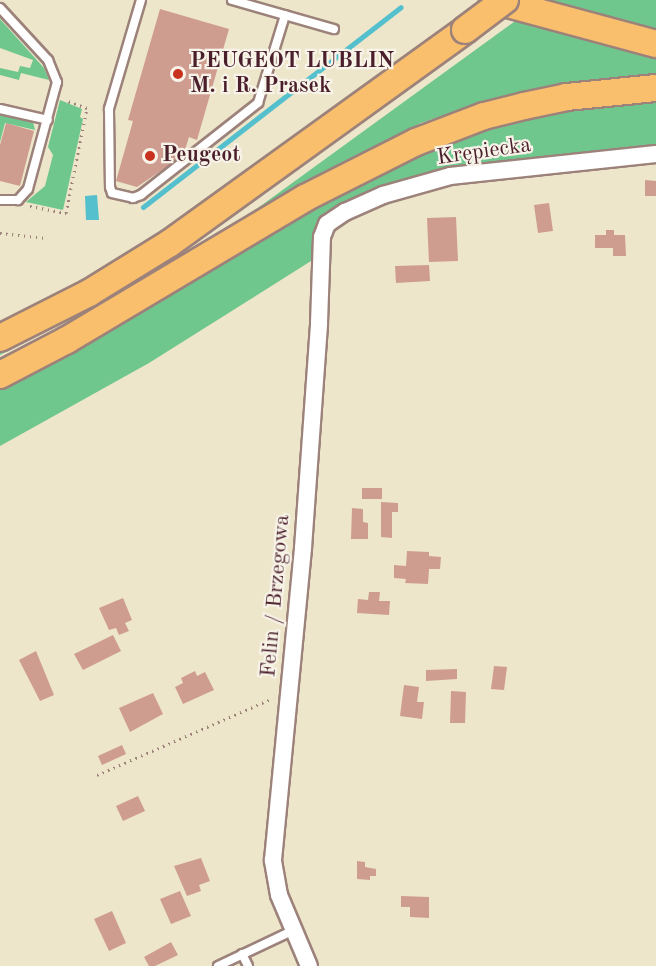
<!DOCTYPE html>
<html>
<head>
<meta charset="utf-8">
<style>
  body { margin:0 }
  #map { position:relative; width:656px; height:966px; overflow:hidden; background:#ede6ca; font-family:"Old Standard TT",serif }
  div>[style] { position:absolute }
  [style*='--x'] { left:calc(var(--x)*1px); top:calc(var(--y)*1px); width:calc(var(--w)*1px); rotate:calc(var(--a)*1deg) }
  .green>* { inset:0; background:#6fc78e }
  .water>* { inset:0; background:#54c0cd }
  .stream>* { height:5px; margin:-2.5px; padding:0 2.5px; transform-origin:2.5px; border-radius:2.5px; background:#54c0cd }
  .building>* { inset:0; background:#cf9d90 }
  .path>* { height:3px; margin-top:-1.5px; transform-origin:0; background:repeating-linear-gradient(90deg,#9c827a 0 1.5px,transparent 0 6px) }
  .roads { filter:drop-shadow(2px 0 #9c827a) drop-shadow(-2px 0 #9c827a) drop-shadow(0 2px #9c827a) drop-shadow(0 -2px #9c827a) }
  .service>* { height:8px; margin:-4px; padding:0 4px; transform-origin:4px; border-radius:4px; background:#fff }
  .minor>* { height:16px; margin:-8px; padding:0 8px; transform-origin:8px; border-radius:8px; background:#fff }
  .primary>* { height:26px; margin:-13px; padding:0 13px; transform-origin:13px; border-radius:13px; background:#f9bf6d }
  .bridges { filter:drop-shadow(2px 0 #9c827a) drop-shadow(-2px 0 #9c827a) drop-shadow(0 2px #9c827a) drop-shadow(0 -2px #9c827a) }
  .primary-bridge>* { height:26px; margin:-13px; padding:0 13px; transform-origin:13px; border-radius:13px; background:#f9bf6d }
  .dots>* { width:16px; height:16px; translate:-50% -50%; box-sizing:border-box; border:3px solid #f7f3e8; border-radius:50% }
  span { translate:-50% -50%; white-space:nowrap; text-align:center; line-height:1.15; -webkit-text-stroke:4.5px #f7f3e8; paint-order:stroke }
  .poi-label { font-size:22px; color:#4a1f2b; font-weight:700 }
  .left { translate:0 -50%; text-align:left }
  .street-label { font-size:22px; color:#4a1f2b }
</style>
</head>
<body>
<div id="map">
  <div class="green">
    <div style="clip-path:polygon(656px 0,656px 32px,542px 1px,543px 0)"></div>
    <div style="clip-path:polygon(0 19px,44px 68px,49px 80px,21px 73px,19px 80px,0 75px,0 68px,18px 72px,20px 66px,30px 68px,33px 60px,0 48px)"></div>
    <div style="clip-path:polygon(518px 19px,656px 59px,656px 75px,581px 81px,544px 87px,468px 107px,421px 123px,324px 174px,215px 239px)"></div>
    <div style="clip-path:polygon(656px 98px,656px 149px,430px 175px,316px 230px,311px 261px,149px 363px,0 446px,0 385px,312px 207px,458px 135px,529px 115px)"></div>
    <div style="clip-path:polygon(60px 100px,82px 109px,80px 117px,83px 119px,63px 210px,26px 202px,45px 186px,53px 155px,48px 147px)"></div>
    <div style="clip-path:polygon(0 115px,33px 122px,35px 130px,5px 123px,0 142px)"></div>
    <div style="clip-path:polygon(83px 311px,0 355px,0 349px)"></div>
  </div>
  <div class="water">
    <div style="clip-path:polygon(97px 195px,99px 220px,86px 220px,85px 196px)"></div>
  </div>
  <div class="stream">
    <div style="--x:143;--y:207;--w:326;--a:-37.8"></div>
  </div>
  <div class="building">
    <div style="clip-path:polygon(160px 9px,229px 29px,197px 140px,189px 137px,185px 150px,178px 148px,175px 161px,137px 187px,116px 181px,133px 121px,128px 120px)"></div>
    <div style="clip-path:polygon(6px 123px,34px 131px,20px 186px,0 181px,0 145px)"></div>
    <div style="clip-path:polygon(645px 180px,656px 181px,656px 196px,645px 196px)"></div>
    <div style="clip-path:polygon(549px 203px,553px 231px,538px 233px,534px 205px)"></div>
    <div style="clip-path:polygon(456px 217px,458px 261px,429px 262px,427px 218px)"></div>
    <div style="clip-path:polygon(606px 230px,614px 230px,614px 235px,625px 235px,626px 256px,613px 256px,613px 248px,595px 248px,595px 235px,606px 235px)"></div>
    <div style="clip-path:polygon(429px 265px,430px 281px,396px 283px,395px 266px)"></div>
    <div style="clip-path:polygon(362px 488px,382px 488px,382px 499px,362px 499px)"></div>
    <div style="clip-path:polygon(381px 502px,398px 503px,398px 512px,392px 512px,392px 538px,381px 537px)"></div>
    <div style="clip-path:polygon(352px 508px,363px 509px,363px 522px,368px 523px,368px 539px,351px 539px)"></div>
    <div style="clip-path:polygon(407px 551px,429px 552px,429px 556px,441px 557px,440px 569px,429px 569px,428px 584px,405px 583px,406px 579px,394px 578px,394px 565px,406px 566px)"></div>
    <div style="clip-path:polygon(369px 592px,380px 592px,379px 601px,390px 601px,389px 615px,357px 613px,358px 599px,368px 600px)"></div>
    <div style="clip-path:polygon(123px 598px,132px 620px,125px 623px,129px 631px,119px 635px,116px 628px,109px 630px,99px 608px)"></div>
    <div style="clip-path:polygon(113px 635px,121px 651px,83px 670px,74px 654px)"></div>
    <div style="clip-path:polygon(36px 651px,54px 695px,40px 701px,19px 660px)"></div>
    <div style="clip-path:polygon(494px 666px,507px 667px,504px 690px,491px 689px)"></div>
    <div style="clip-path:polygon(457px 669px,457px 679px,426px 681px,426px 670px)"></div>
    <div style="clip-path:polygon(195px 671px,197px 676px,205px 672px,214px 690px,183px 704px,175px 687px,183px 683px,181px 678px)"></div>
    <div style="clip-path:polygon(404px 685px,419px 687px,417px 702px,424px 702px,422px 719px,400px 716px)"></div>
    <div style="clip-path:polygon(451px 691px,466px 692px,465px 723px,450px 723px)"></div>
    <div style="clip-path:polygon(153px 693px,163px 714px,130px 732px,119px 708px)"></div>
    <div style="clip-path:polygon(122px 745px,126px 754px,102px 765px,98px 756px)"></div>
    <div style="clip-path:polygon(138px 796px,145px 811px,123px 821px,116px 806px)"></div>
    <div style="clip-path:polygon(201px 858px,210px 881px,199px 885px,201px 891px,187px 896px,174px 866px)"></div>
    <div style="clip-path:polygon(357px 861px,365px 862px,365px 867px,376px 869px,376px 876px,370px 876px,370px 880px,357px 879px)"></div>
    <div style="clip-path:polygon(180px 891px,191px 916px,171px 924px,160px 899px)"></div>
    <div style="clip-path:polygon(401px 896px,429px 897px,429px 918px,410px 917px,410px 907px,401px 907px)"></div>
    <div style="clip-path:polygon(112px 911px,126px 943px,109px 951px,94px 919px)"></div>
    <div style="clip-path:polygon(171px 942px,178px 955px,155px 966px,149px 966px,144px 957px)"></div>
  </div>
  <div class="path">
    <div style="--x:30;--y:206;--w:37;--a:11"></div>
    <div style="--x:66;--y:213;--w:107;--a:-78.7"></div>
    <div style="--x:87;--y:108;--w:23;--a:-160"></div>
    <div style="--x:0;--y:233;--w:46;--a:6.2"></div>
    <div style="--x:97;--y:775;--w:190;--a:-23.6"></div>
  </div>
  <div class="roads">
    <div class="service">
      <div style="--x:141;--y:0;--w:114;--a:106.4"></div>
      <div style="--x:109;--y:109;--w:78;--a:89.3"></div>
      <div style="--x:110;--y:187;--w:6;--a:72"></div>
      <div style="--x:112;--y:193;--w:22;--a:13"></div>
      <div style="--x:133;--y:198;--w:9;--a:-21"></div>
      <div style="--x:141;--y:195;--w:149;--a:-38.2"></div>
      <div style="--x:258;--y:103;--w:92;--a:-72.9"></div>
      <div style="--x:232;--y:0;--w:106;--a:15.9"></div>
      <div style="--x:0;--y:8;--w:71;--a:47.3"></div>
      <div style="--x:48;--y:60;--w:24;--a:68"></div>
      <div style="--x:57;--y:82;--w:111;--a:105.2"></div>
      <div style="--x:28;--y:189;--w:15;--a:132"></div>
      <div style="--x:18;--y:200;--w:18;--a:180"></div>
      <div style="--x:0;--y:109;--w:49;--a:12.9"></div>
      <div style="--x:242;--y:954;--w:13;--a:63"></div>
      <div style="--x:218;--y:966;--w:82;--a:-25.3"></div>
    </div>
    <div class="minor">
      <div style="--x:309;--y:966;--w:77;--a:-112.9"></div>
      <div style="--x:279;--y:895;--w:36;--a:-100"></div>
      <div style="--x:273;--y:860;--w:313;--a:-84.5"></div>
      <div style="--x:303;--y:548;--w:226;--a:-85.9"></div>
      <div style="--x:319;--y:323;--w:86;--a:-88"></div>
      <div style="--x:322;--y:237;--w:14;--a:-69"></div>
      <div style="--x:327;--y:224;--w:22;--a:-34"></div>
      <div style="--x:345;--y:212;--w:42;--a:-24.1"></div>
      <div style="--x:383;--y:195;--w:70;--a:-15.8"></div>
      <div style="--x:450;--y:176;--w:207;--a:-6.1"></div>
    </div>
    <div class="primary">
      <div style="--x:493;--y:0;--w:169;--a:15.1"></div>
      <div style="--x:0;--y:338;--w:100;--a:-26.8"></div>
      <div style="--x:89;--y:293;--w:95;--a:-31.7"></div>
      <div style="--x:170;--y:243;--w:364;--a:-35.8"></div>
      <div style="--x:0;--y:375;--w:76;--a:-27.6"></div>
      <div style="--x:67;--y:340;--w:277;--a:-30.8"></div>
      <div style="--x:305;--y:198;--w:124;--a:-26.8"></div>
      <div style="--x:416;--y:142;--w:73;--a:-20.9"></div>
      <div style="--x:484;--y:116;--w:41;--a:-14"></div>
      <div style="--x:524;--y:106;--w:44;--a:-11.8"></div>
      <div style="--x:567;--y:97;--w:89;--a:-5.8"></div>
    </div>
  </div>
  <div class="bridges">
    <div class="primary-bridge">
      <div style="--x:465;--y:30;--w:50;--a:-36.9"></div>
    </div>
  </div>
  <div class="dots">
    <div style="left:178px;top:74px;background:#c8321e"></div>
    <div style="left:150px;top:156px;background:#c8321e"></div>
  </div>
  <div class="poi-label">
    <span class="left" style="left:190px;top:74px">PEUGEOT LUBLIN<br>M. i R. Prasek</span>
    <span class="left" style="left:162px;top:156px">Peugeot</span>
  </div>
  <div class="street-label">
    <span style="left:484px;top:152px;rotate:-8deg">Krępiecka</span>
    <span style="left:276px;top:596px;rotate:-85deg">Felin / Brzegowa</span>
  </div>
</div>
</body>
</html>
